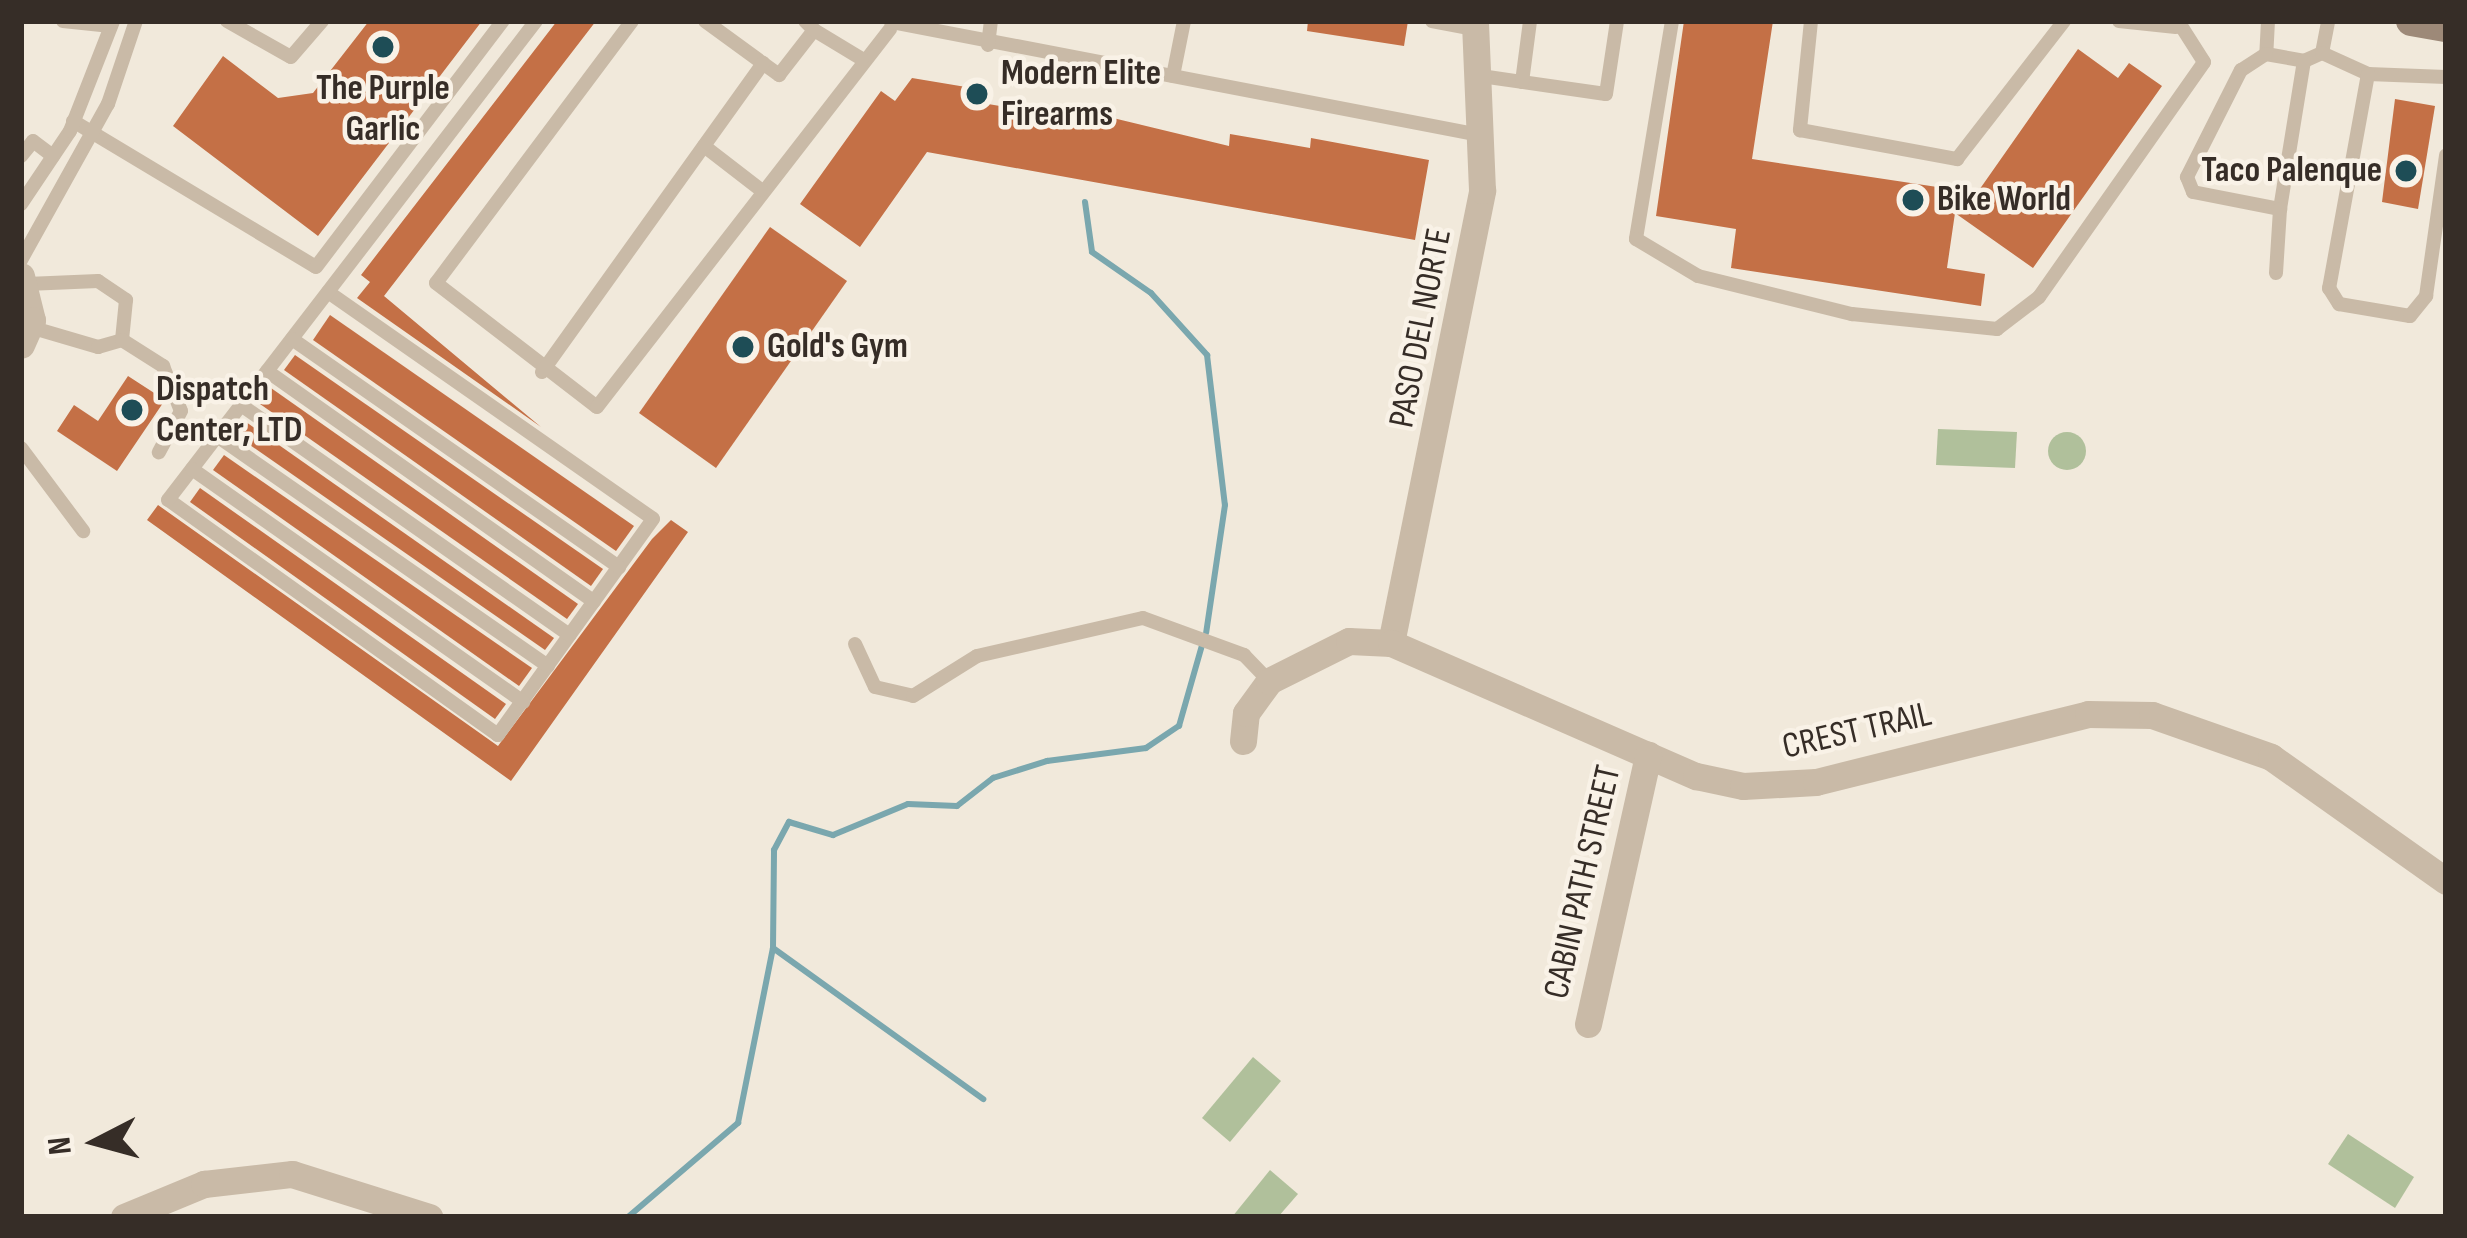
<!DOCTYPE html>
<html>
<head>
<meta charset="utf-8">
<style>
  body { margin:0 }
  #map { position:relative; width:2467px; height:1238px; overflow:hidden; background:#f1e9db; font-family:"Sofia Sans Condensed",sans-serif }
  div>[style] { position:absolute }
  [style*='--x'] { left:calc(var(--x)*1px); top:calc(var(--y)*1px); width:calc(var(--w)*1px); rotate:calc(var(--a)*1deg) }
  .green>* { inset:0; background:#b0c09b }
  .round { border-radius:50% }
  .stream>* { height:6px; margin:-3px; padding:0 3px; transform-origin:3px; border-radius:3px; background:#7aa7ae }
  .building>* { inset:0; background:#c47046 }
  .lane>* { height:14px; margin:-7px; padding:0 7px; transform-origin:7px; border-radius:7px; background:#c9baa7 }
  .street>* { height:27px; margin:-13.5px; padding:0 13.5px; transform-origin:13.5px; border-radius:13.5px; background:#c9baa7 }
  .secondary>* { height:30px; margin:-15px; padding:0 15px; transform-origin:15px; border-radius:15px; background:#9d8978 }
  .dots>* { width:33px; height:33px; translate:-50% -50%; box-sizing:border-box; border:6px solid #f9f2e7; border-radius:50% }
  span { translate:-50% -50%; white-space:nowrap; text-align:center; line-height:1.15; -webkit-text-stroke:9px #f9f2e7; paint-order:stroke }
  .poi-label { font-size:36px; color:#362d27; font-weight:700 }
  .left { translate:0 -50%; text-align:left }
  .right { translate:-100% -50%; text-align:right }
  .street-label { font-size:36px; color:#362d27 }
  .frame { position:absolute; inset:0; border:24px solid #362d27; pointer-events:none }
  .north { position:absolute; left:36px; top:1082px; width:120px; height:120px; -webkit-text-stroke:9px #f9f2e7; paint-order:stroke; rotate:264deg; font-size:33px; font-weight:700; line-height:48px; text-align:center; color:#362d27 }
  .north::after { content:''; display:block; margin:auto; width:42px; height:54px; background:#362d27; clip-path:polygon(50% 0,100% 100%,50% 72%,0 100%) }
</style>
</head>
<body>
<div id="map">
  <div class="green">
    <div style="clip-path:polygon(1938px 429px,2017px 432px,2015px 468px,1936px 465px)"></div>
    <div class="round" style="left:2048px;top:432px;width:38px;height:38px"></div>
    <div style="clip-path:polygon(1253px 1057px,1281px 1081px,1230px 1142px,1202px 1118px)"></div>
    <div style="clip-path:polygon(2348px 1134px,2414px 1177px,2395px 1208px,2328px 1164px)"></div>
    <div style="clip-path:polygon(1270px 1170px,1298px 1194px,1278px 1217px,1232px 1217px)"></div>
  </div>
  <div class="stream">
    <div style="--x:1085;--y:202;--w:50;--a:82"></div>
    <div style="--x:1092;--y:252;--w:72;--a:34.8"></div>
    <div style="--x:1151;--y:293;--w:84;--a:47.9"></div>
    <div style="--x:1207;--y:355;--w:151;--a:83.2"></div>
    <div style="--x:1225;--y:505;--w:129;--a:98.4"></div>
    <div style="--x:773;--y:948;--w:259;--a:35.7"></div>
    <div style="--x:628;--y:1217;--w:145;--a:-40.5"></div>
    <div style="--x:738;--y:1123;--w:178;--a:-78.7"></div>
    <div style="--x:773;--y:948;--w:98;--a:-89.4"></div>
    <div style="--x:774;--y:850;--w:32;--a:-62"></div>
    <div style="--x:789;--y:822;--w:46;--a:16.5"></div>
    <div style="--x:833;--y:835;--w:81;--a:-22.5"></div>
    <div style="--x:908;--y:804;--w:49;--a:2.3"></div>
    <div style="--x:957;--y:806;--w:46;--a:-37.9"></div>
    <div style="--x:993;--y:778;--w:57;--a:-17.5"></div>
    <div style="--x:1047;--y:761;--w:100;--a:-7.5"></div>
    <div style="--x:1146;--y:748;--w:40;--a:-34"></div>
    <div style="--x:1179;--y:726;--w:84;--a:-74.1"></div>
  </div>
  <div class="building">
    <div style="clip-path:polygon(369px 21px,482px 21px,318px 236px,173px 126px,223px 56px,278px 98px,313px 93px)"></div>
    <div style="clip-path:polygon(557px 21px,596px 21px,384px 296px,541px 427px,357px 298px,370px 282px,361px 275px)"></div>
    <div style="clip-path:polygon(1308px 21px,1408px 21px,1404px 46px,1307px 31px)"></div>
    <div style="clip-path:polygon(1684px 21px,1773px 21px,1752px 159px,1977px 193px,2078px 49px,2118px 78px,2129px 63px,2162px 86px,2033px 268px,1955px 213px,1947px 268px,1985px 274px,1981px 306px,1731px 268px,1736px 229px,1656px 216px)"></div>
    <div style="clip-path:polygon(912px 78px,972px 88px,970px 101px,1053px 115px,1055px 104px,1229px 146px,1230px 134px,1310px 148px,1311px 138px,1429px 160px,1415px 240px,927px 152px,860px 247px,800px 204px,881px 91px,895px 101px)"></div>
    <div style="clip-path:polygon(2395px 99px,2435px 106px,2418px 209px,2382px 202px)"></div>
    <div style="clip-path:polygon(770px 227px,847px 281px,716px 468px,639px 413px)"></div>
    <div style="clip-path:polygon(330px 315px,634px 526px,616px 551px,313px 340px)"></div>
    <div style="clip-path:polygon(295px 355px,603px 569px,591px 586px,284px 370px)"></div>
    <div style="clip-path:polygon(128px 376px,165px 400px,117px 471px,57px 431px,74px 405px,98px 421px)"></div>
    <div style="clip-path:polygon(271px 388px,578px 604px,567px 619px,260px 404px)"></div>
    <div style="clip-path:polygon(246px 422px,554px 638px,545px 650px,237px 436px)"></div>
    <div style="clip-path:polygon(224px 455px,532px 668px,519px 686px,213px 470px)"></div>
    <div style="clip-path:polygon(200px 488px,506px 704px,495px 719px,190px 502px)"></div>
    <div style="clip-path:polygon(158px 505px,498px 746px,652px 539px,671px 520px,688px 532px,511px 781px,147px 520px)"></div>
  </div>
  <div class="lane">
    <div style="--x:63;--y:21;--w:48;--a:5.9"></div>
    <div style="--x:227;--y:21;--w:73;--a:29.4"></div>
    <div style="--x:291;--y:57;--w:48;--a:-49.3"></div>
    <div style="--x:632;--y:21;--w:327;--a:126.8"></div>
    <div style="--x:436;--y:283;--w:203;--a:37.6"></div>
    <div style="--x:597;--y:407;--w:478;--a:-52.2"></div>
    <div style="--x:705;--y:21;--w:92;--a:36.1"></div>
    <div style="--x:779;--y:75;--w:57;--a:-52.1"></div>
    <div style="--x:814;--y:30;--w:13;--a:-135"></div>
    <div style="--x:1432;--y:21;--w:43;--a:10.8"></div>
    <div style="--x:1672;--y:21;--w:221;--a:99.4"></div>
    <div style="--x:1636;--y:239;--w:72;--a:30.8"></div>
    <div style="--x:1698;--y:276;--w:159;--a:13.9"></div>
    <div style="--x:1852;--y:314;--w:146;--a:5.9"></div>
    <div style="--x:1997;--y:329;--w:53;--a:-37.3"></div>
    <div style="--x:2039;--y:297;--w:287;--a:-54.9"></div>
    <div style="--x:2204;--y:62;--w:49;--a:-122.4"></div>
    <div style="--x:1811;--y:21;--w:110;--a:95.8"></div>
    <div style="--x:1800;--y:130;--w:160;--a:10.5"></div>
    <div style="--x:1957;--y:159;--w:175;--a:-52.2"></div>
    <div style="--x:2119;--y:21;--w:57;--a:6"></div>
    <div style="--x:2268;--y:21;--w:33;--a:93"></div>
    <div style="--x:2266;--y:54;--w:39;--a:10"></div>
    <div style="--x:2304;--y:61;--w:20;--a:-24"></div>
    <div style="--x:2322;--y:53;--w:33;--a:-79"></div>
    <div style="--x:891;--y:22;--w:600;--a:10.86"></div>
    <div style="--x:814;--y:30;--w:56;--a:31.1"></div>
    <div style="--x:988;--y:45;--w:24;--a:-83"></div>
    <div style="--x:2322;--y:53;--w:51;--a:24.5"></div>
    <div style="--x:2266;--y:54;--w:30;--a:147"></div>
    <div style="--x:2241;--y:70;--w:120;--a:116.8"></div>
    <div style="--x:2187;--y:177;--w:16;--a:68"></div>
    <div style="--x:2193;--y:192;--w:89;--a:11.1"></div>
    <div style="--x:2280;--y:209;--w:150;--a:-80.8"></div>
    <div style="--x:1474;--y:75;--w:133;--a:8.2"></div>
    <div style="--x:1606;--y:94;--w:74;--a:-81.4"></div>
    <div style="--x:1173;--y:76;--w:56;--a:-78.7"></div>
    <div style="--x:2446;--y:77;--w:78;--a:-177.8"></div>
    <div style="--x:2368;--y:74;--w:218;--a:100.3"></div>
    <div style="--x:2329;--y:288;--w:19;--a:58"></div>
    <div style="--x:2339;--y:304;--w:72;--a:9.6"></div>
    <div style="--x:2410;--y:316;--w:26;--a:-51"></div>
    <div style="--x:2426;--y:296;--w:142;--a:-81.9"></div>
    <div style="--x:1522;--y:82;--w:62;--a:-82.5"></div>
    <div style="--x:73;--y:121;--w:283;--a:31"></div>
    <div style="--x:316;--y:267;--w:309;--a:-52.8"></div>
    <div style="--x:704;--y:146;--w:72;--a:37.7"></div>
    <div style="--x:21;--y:156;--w:19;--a:-51"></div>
    <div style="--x:33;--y:141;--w:25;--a:37"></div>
    <div style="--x:21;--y:204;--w:88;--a:-56.1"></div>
    <div style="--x:70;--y:131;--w:118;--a:-68.6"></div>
    <div style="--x:21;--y:260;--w:179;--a:-60.9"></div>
    <div style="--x:108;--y:104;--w:88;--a:-71.4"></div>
    <div style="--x:2276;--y:273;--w:64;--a:-86.4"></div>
    <div style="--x:27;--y:284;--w:71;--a:-2.4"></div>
    <div style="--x:98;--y:281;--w:34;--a:34"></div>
    <div style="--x:126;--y:300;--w:40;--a:95.7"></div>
    <div style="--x:328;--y:292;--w:396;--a:34.9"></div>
    <div style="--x:653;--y:519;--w:266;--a:125.7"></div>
    <div style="--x:498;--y:735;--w:405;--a:-144.5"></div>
    <div style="--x:168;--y:500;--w:604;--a:-52.47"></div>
    <div style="--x:30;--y:327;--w:71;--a:16.4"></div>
    <div style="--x:98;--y:347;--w:25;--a:-16"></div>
    <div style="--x:122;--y:340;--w:49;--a:32.4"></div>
    <div style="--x:163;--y:366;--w:48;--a:68.2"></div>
    <div style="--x:181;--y:411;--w:47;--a:118.2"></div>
    <div style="--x:292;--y:339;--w:399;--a:34.9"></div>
    <div style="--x:267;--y:371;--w:400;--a:35.2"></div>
    <div style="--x:542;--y:372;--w:380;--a:-54.4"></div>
    <div style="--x:241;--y:405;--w:401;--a:35"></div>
    <div style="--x:217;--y:436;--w:403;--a:34.8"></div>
    <div style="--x:21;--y:448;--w:104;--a:53.2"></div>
    <div style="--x:192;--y:469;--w:405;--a:35.1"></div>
    <div style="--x:855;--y:644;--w:47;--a:65.1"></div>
    <div style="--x:875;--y:687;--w:39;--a:13"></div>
    <div style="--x:913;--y:696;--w:75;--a:-32"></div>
    <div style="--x:977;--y:656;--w:170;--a:-12.9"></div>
    <div style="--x:1143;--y:618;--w:108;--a:20.1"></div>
    <div style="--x:1244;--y:655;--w:36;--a:46"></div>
  </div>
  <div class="street">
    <div style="--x:21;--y:276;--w:45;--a:76"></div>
    <div style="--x:32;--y:320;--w:27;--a:114"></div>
    <div style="--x:1391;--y:643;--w:462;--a:-78.6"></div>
    <div style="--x:1482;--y:190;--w:169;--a:-92.4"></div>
    <div style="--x:1243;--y:741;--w:28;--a:-84"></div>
    <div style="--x:1246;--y:713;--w:39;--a:-54"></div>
    <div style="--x:1269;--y:681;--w:89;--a:-26.6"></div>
    <div style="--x:1349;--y:641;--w:42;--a:2.7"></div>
    <div style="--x:1391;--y:643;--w:333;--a:23.6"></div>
    <div style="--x:1696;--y:776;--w:48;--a:12"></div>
    <div style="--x:1743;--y:786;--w:73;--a:-3.1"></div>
    <div style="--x:1816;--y:782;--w:280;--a:-14"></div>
    <div style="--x:2088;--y:714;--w:64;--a:0.9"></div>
    <div style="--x:2152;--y:715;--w:126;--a:19.4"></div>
    <div style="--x:2271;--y:757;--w:214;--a:35.3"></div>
    <div style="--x:1588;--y:1024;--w:276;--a:-77.4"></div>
    <div style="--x:124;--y:1217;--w:87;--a:-22.4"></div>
    <div style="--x:204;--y:1184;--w:89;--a:-6.5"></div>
    <div style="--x:292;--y:1174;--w:144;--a:17.4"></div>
  </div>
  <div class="secondary">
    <div style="--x:2411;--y:21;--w:36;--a:10"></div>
  </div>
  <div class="dots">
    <div style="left:383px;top:47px;background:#1e4d56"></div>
    <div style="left:977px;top:94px;background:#1e4d56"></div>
    <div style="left:2406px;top:171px;background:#1e4d56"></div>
    <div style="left:1913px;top:200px;background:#1e4d56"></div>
    <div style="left:743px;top:347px;background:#1e4d56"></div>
    <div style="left:132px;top:410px;background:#1e4d56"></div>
  </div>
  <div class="poi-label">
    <span class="left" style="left:1001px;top:94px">Modern Elite<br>Firearms</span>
    <span style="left:383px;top:109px">The Purple<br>Garlic</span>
    <span class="right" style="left:2382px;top:171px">Taco Palenque</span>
    <span class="left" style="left:1937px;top:200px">Bike World</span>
    <span class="left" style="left:767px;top:347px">Gold's Gym</span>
    <span class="left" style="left:156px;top:410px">Dispatch<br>Center, LTD</span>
  </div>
  <div class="street-label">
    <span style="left:1421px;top:328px;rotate:-79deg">PASO DEL NORTE</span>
    <span style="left:1857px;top:731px;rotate:-13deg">CREST TRAIL</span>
    <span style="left:1583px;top:882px;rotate:-77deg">CABIN PATH STREET</span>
  </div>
  <div class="frame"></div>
  <div class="north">N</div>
</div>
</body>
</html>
